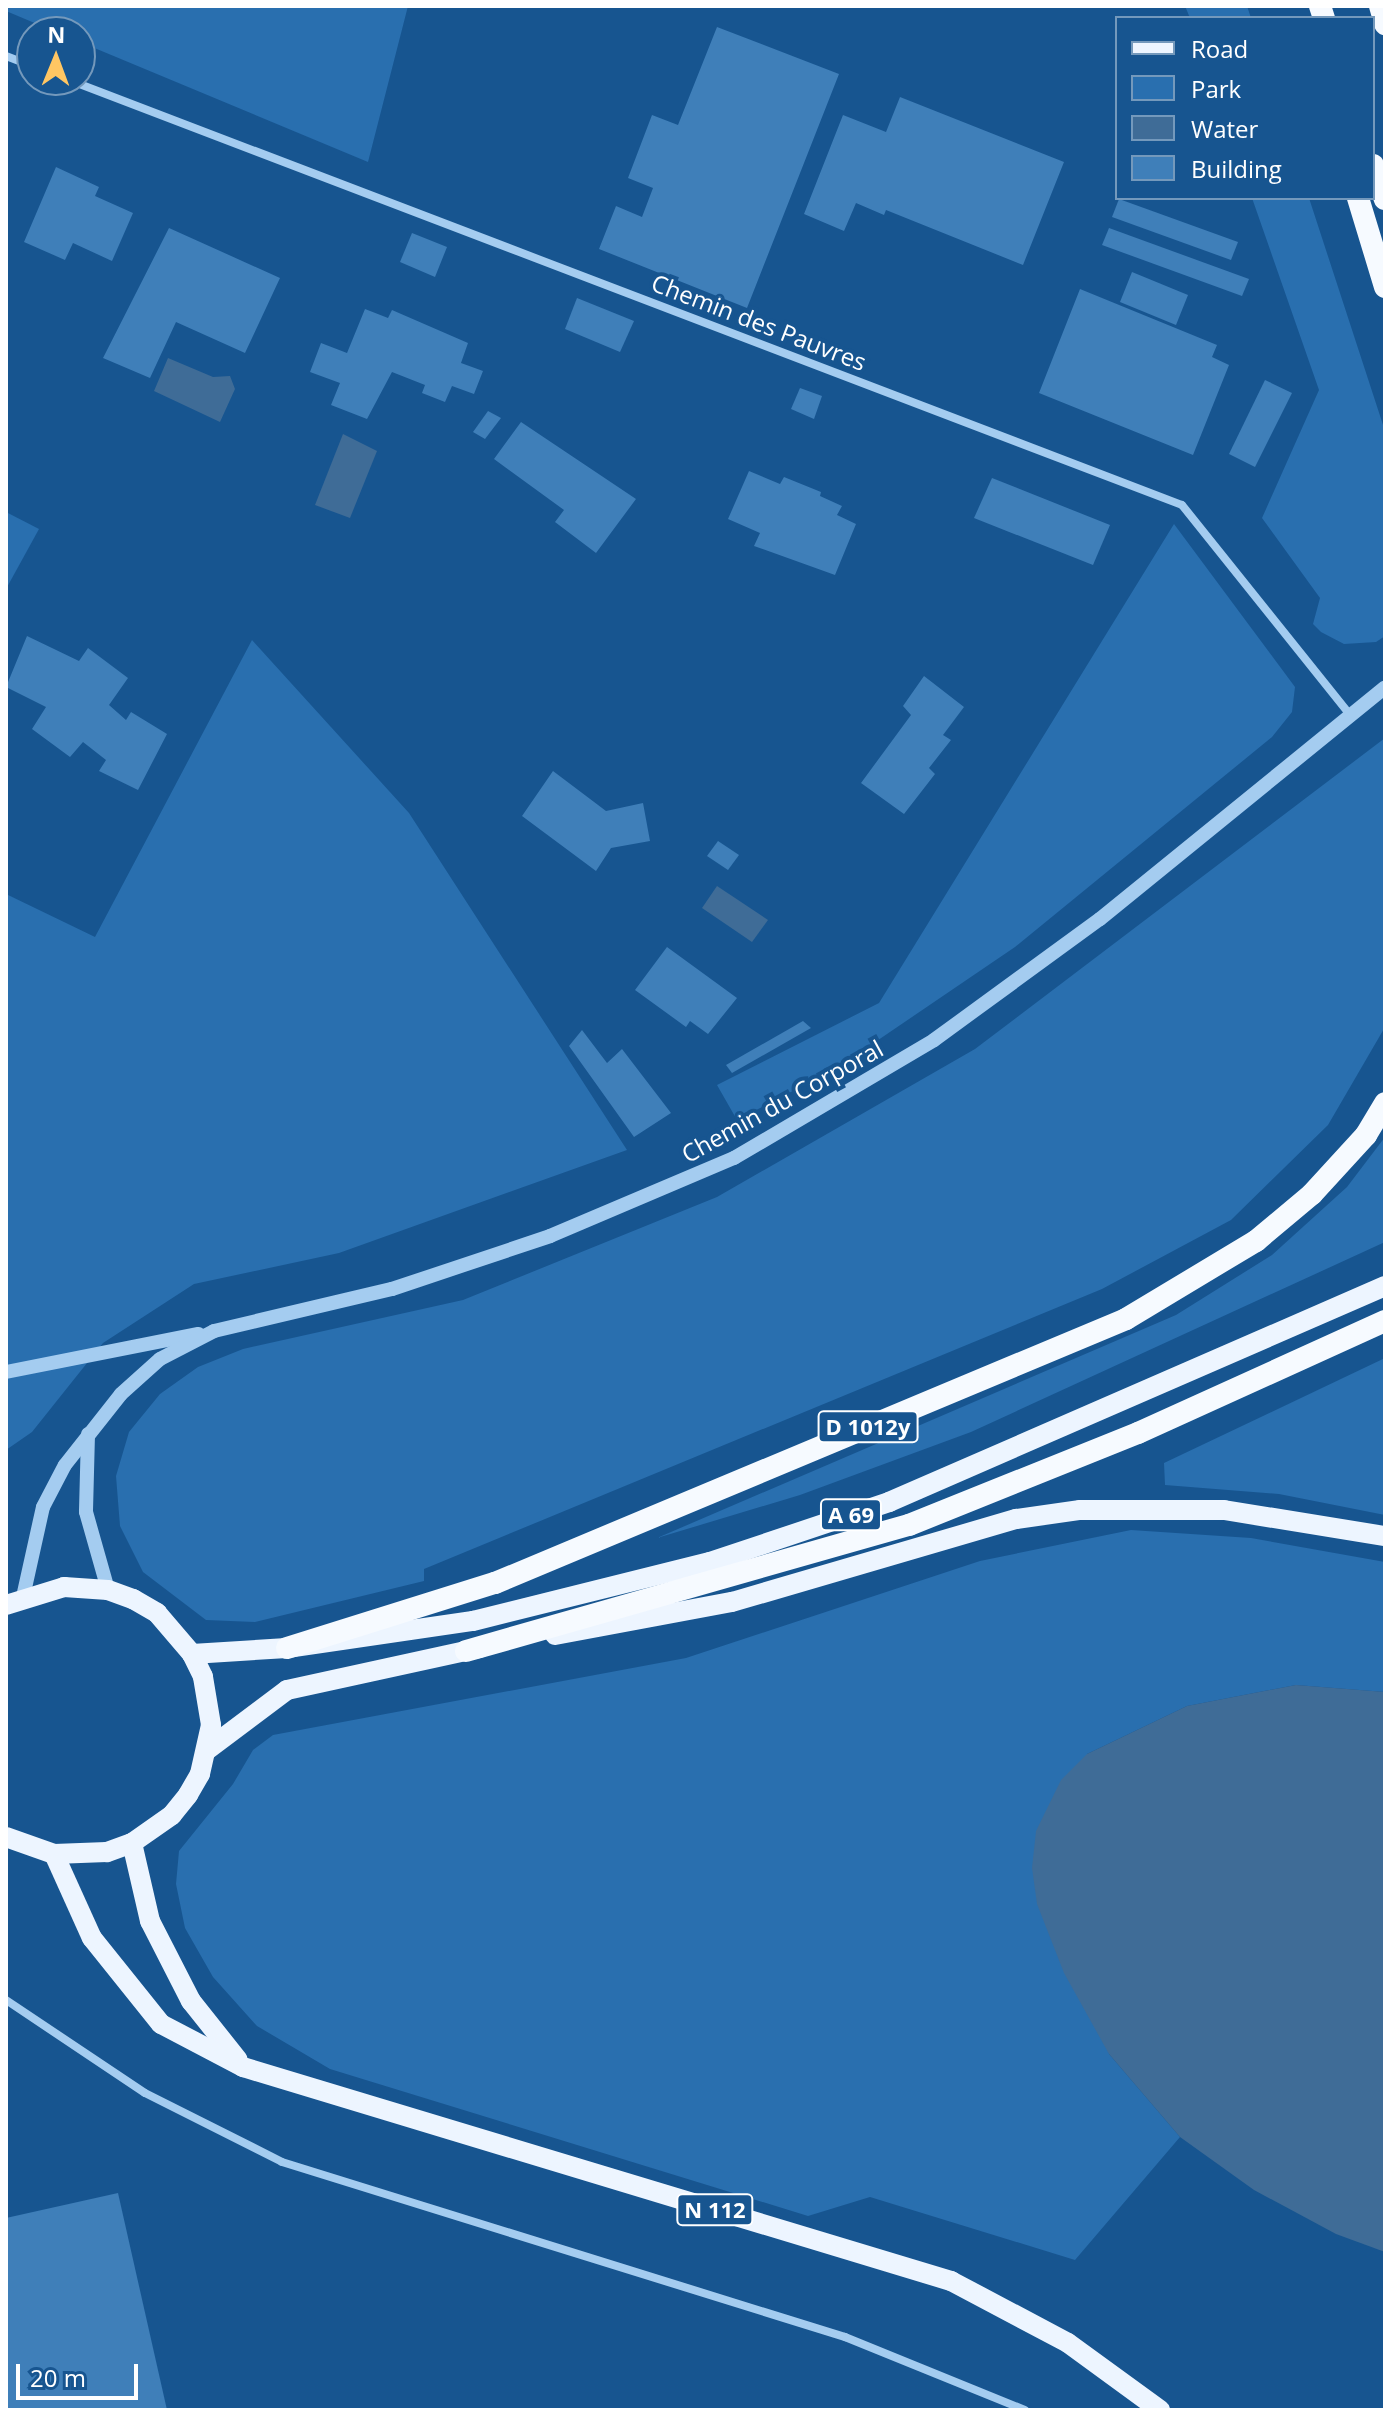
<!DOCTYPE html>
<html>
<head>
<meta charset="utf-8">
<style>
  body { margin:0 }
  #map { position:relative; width:1391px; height:2416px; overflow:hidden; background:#175590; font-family:"Open Sans",sans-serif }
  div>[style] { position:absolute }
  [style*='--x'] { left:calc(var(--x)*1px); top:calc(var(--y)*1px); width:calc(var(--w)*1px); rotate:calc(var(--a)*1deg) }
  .green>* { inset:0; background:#296faf }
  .water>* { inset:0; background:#3f6c97 }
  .building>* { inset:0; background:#3f7fb9 }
  .minor>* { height:8px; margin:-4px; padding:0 4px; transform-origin:4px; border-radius:4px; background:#a4ccf0 }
  .tertiary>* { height:14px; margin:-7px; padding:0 7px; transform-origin:7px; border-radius:7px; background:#a4ccf0 }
  .primary>* { height:20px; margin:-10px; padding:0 10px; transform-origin:10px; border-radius:10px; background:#edf5ff }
  .trunk>* { height:22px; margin:-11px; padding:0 11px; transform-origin:11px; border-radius:11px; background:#f6faff }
  span { translate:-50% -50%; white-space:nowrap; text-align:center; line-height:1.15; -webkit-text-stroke:8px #175590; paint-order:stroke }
  .shield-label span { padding:2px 6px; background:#175590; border:2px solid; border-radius:6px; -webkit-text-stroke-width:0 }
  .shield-label { font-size:22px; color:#fff; font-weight:700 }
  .street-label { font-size:24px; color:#fff }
  .frame { position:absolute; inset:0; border:8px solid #fff; pointer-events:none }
  .legend { position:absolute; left:1115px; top:16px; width:260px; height:184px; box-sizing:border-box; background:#175590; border:2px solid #7499bc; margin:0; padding:10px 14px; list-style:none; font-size:24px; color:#fff }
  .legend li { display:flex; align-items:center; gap:16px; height:40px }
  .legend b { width:40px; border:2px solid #7499bc }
  .north { position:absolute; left:16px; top:16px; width:80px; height:80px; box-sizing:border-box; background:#175590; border:2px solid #7499bc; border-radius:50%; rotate:1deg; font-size:22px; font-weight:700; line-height:32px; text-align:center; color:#fff }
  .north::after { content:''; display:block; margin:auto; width:28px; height:36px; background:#ffc663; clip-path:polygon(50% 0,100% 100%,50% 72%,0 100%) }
  .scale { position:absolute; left:16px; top:2364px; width:122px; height:36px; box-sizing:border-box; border:4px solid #fff; border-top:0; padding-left:10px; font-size:24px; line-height:28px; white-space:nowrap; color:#fff; -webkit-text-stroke:6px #175590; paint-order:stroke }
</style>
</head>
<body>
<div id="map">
  <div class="green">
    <div style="clip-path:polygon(6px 6px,408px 6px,368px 162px,80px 42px,80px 32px,56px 32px,6px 11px)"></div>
    <div style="clip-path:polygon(1185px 6px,1247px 6px,1251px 18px,1190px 18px)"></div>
    <div style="clip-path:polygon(1252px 198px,1309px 198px,1385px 431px,1385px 636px,1376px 642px,1344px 644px,1321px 632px,1313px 624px,1320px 598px,1262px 518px,1319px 390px)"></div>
    <div style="clip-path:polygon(6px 512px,39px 529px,6px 589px)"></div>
    <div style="clip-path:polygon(1174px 524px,1295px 687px,1292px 712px,1272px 737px,1015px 947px,837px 1068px,737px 1120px,717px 1085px,879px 1003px)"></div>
    <div style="clip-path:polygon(252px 640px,409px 813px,627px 1150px,339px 1253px,194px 1284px,103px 1343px,32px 1432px,6px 1450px,6px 894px,95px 937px)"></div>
    <div style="clip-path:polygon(1385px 738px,1385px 1027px,1328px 1125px,1231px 1220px,1102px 1289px,424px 1569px,424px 1581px,255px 1622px,206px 1620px,143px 1572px,120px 1526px,116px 1476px,129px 1432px,160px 1394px,198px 1367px,243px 1349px,463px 1300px,717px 1197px,975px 1049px)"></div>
    <div style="clip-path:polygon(1385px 1137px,1385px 1242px,971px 1432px,800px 1495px,657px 1538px,1176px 1315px,1272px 1255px,1347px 1187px)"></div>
    <div style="clip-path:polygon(1385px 1358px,1385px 1515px,1279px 1494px,1165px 1485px,1164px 1463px)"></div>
    <div style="clip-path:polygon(1131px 1530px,1251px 1538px,1385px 1562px,1385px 1692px,1296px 1685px,1187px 1706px,1087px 1754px,1109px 2054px,1180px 2137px,1075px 2260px,870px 2197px,808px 2216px,330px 2069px,257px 2026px,213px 1977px,185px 1928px,176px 1884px,179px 1851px,233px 1784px,253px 1750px,273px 1735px,686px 1658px,980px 1561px)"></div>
  </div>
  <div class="water">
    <div style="clip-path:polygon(168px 358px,213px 377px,230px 376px,235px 389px,220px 422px,154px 391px)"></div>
    <div style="clip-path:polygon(343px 434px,377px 451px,350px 518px,315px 505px)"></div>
    <div style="clip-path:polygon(717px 886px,768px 920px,752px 942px,702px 908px)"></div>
    <div style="clip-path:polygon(1296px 1685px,1385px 1692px,1385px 2252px,1336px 2234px,1254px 2190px,1180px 2137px,1109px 2054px,1064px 1973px,1037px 1904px,1032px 1868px,1036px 1831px,1061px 1780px,1087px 1754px,1187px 1706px)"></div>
  </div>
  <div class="building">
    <div style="clip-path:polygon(717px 27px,839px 74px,747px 308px,599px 249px,616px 206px,642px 217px,653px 188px,628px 178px,652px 115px,678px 125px)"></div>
    <div style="clip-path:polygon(900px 97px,1064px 162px,1023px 265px,886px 210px,884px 215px,856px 203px,844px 231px,804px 214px,843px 115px,886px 132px)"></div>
    <div style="clip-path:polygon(56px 167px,99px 187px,95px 196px,133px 213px,112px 261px,73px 243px,65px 260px,24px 242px)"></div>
    <div style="clip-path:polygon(1119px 199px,1238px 242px,1231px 260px,1112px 217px)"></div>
    <div style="clip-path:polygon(169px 228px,280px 278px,245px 353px,176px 322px,150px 378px,103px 358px)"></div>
    <div style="clip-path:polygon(1109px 228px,1249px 279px,1242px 296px,1102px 245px)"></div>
    <div style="clip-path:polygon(412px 233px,447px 247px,435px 277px,400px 262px)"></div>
    <div style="clip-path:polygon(1132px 272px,1188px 295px,1176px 325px,1120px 302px)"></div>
    <div style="clip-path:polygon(1080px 289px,1217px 345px,1212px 357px,1229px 365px,1193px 455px,1039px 393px)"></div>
    <div style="clip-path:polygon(577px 298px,634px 321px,620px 352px,565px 329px)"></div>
    <div style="clip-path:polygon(365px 309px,388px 318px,392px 310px,468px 343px,461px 363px,483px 371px,474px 394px,452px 386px,445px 402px,422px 393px,425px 385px,392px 372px,367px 419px,331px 405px,340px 383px,310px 372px,321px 343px,347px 353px)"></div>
    <div style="clip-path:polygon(1265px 380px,1292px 393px,1255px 467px,1229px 454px)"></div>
    <div style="clip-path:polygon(800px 388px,822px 396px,814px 419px,791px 409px)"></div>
    <div style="clip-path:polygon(488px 411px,501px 418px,485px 439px,473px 432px)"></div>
    <div style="clip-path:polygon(521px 422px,636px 499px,596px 553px,555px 522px,564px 510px,494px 459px)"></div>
    <div style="clip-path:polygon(749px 471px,780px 484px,784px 477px,821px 492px,820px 496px,842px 506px,837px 515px,856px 524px,835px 575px,754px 546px,760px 533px,728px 519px)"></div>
    <div style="clip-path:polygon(992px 478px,1110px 525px,1093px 565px,974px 518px)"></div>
    <div style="clip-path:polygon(27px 636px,79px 661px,88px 648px,128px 678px,109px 705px,126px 720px,131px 712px,167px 734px,138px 790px,99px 771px,106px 760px,83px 742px,70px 757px,32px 729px,46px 707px,6px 687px)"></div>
    <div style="clip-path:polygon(924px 676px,964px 707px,943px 735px,951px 740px,929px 768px,935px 774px,904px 814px,861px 783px,911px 715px,903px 706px)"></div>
    <div style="clip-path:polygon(553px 771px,606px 811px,643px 803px,650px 841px,611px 848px,596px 871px,522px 816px)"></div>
    <div style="clip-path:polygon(718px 841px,739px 855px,728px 870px,707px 856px)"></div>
    <div style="clip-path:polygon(667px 947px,737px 998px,708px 1034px,690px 1021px,686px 1027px,635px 990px)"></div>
    <div style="clip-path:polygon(803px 1021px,811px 1028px,732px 1073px,726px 1065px)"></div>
    <div style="clip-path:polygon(582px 1030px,607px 1063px,622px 1049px,671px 1113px,634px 1137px,569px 1046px)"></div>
    <div style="clip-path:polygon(118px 2193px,167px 2410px,6px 2410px,6px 2218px)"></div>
  </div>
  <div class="minor">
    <div style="--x:6;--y:56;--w:28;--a:21"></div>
    <div style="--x:69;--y:80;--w:1191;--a:20.9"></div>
    <div style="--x:1182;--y:505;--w:269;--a:51.3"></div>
    <div style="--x:6;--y:2000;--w:167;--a:33.8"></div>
    <div style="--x:145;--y:2093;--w:153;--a:26.7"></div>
    <div style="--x:282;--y:2162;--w:590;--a:17.27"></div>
    <div style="--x:845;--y:2337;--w:194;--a:22.1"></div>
  </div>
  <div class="tertiary">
    <div style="--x:6;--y:1372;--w:196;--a:-11.2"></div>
    <div style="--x:88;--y:1434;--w:78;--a:91.5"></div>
    <div style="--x:86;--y:1512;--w:81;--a:74.2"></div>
    <div style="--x:23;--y:1597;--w:92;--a:-77.5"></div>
    <div style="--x:43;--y:1507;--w:47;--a:-62.4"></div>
    <div style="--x:65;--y:1465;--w:90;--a:-51.7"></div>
    <div style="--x:121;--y:1394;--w:52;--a:-41.9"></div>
    <div style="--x:160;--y:1359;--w:61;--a:-27.4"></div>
    <div style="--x:214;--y:1331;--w:183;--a:-13.3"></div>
    <div style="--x:392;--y:1289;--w:167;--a:-18.5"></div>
    <div style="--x:550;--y:1236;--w:200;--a:-23"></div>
    <div style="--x:734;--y:1158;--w:232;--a:-30.5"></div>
    <div style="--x:934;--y:1040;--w:205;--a:-36.1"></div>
    <div style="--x:1100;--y:919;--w:367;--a:-39.1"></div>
  </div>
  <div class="primary">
    <div style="--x:6;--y:1605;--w:61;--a:-17.2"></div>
    <div style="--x:64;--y:1587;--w:44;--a:3.9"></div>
    <div style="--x:108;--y:1590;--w:27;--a:20"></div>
    <div style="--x:133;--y:1599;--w:28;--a:30"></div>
    <div style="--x:157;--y:1613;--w:54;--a:49.5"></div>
    <div style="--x:192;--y:1654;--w:25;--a:64"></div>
    <div style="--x:203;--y:1677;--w:49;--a:80.5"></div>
    <div style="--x:211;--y:1725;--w:50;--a:102.7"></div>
    <div style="--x:200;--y:1774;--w:24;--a:120"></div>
    <div style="--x:188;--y:1795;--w:26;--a:129"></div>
    <div style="--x:172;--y:1815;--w:49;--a:145"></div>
    <div style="--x:132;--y:1843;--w:27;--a:160"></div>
    <div style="--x:107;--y:1852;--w:53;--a:177.8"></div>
    <div style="--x:54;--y:1854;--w:51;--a:-160.5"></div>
    <div style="--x:555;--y:1635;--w:180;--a:-10.6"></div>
    <div style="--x:732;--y:1602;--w:296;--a:-16.3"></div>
    <div style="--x:1016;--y:1519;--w:65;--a:-8"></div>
    <div style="--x:1080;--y:1510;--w:144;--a:0"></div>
    <div style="--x:1224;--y:1510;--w:163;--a:9.2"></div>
    <div style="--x:192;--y:1654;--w:95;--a:-3.6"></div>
    <div style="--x:287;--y:1648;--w:188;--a:-8.3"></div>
    <div style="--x:473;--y:1621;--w:244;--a:-14"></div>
    <div style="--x:710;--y:1562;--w:189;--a:-18.5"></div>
    <div style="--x:889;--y:1502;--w:541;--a:-23.53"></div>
    <div style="--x:207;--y:1750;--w:100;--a:-36.9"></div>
    <div style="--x:287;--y:1690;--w:198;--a:-12.3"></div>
    <div style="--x:132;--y:1843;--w:80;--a:77"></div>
    <div style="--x:150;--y:1921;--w:90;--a:62.9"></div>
    <div style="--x:191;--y:2001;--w:75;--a:51.5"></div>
    <div style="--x:54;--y:1854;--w:92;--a:65.7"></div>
    <div style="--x:92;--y:1938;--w:110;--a:51.3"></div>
    <div style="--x:161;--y:2024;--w:93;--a:27.7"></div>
    <div style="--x:243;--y:2067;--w:740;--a:16.82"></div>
    <div style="--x:951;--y:2281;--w:132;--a:27.9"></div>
    <div style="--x:1068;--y:2343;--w:114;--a:36.1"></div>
  </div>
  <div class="trunk">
    <div style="--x:1320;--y:6;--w:13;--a:72"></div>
    <div style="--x:1380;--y:6;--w:19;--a:74"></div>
    <div style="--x:1373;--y:165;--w:36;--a:71"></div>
    <div style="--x:1358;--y:198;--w:93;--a:73.1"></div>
    <div style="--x:287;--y:1648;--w:218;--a:-17.4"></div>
    <div style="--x:495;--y:1583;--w:684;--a:-22.7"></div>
    <div style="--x:1126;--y:1319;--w:152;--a:-31"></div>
    <div style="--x:1256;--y:1241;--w:73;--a:-40"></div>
    <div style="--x:1312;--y:1194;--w:80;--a:-47.5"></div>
    <div style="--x:1366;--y:1135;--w:37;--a:-59"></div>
    <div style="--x:466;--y:1651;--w:461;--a:-15.9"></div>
    <div style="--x:909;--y:1525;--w:247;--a:-21.9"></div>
    <div style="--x:1138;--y:1433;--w:271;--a:-24.4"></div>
  </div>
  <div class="shield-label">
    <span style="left:868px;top:1427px">D 1012y</span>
    <span style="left:851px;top:1515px">A 69</span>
    <span style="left:715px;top:2210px">N 112</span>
  </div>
  <div class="street-label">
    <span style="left:759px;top:322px;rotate:21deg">Chemin des Pauvres</span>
    <span style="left:782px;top:1101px;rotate:-29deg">Chemin du Corporal</span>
  </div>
  <div class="frame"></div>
  <ul class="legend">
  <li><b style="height:10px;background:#edf5ff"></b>Road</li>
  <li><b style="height:22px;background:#296faf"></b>Park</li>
  <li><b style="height:22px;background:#3f6c97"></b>Water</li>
  <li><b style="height:22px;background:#3f7fb9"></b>Building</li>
  </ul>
  <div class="north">N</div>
  <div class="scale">20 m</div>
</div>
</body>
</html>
